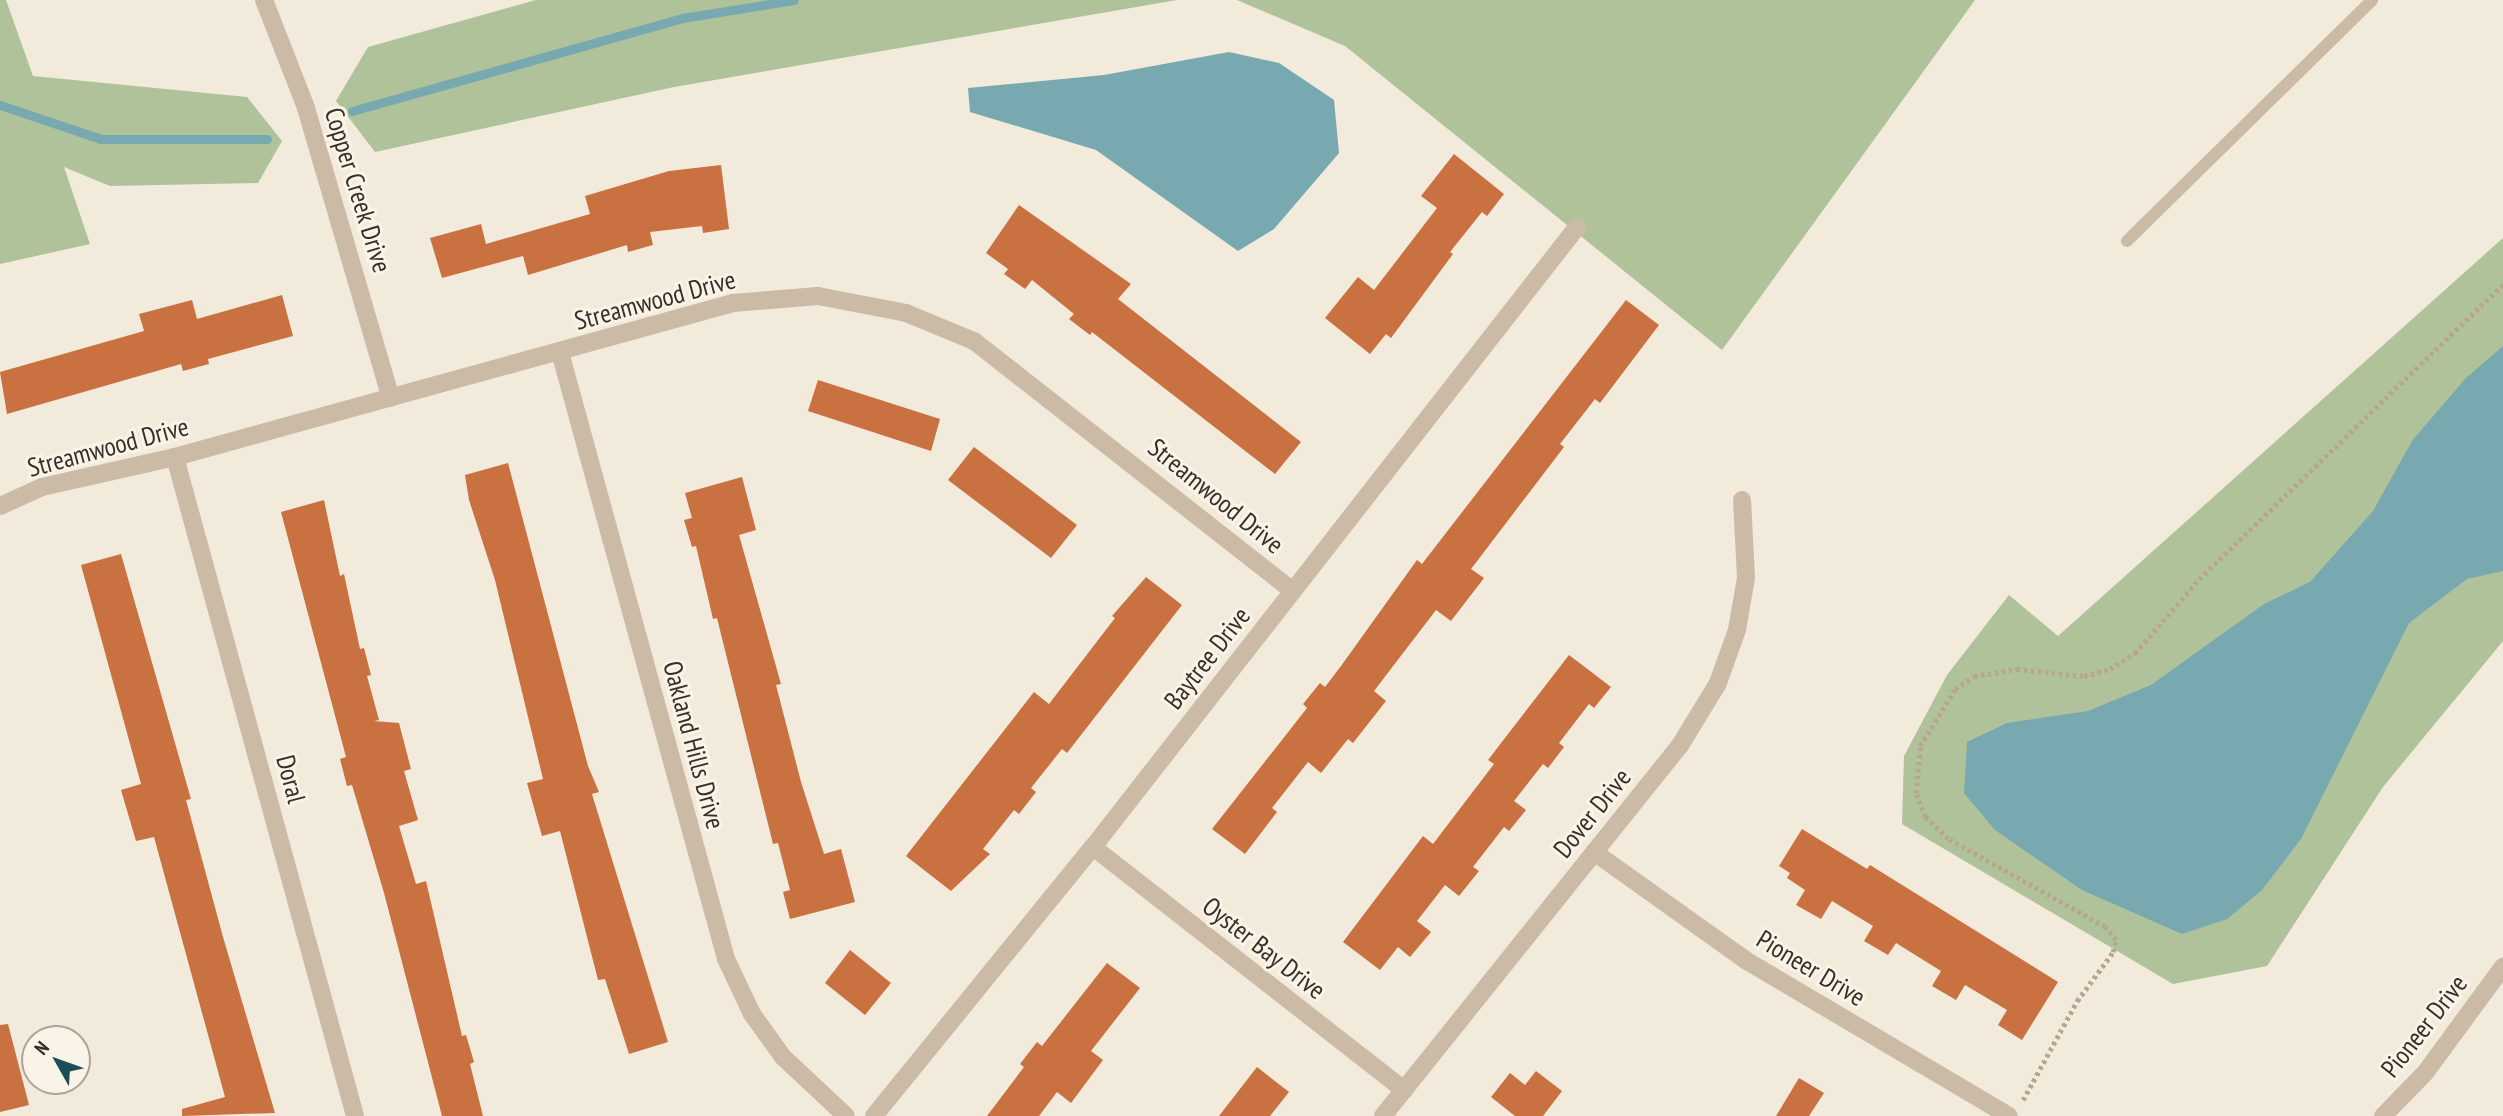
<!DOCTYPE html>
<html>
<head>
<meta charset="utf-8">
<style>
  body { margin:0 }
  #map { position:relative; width:2503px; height:1116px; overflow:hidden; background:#f2eada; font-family:"PT Sans Narrow",sans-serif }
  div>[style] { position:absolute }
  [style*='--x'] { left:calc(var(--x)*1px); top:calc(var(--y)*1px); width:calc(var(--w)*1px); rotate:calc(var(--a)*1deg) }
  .green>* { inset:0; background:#b0c29a }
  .water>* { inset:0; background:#78a8b0 }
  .stream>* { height:9px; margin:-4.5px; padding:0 4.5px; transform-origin:4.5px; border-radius:4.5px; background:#78a8b0 }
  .building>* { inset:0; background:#c97141 }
  .path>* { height:4.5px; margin-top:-2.25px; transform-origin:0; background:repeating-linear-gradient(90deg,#b7a590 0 3.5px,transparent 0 7px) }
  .lane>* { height:12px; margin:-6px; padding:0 6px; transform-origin:6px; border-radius:6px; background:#cbbba6 }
  .street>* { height:18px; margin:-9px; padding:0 9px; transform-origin:9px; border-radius:9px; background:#cbbba6 }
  span { translate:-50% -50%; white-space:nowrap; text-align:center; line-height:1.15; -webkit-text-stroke:6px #faf3e7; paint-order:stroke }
  .street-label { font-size:26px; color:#372e27 }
  .north { position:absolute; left:21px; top:1025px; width:70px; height:70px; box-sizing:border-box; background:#faf3e7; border:2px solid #aca49a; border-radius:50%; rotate:310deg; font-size:19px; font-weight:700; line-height:28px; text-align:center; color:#372e27 }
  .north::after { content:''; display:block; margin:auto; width:24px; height:32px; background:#1b4e59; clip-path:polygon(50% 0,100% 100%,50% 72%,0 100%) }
</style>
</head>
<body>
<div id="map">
  <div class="green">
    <div style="clip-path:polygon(0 0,6px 0,33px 76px,247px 97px,282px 141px,258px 183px,110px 186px,64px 167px,90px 244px,0 264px)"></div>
    <div style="clip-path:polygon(536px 0,1177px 0,674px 87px,375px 152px,336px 101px,368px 47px)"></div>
    <div style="clip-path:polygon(1237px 0,1975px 0,1722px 350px,1345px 46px)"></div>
    <div style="clip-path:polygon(2503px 238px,2503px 641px,2383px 787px,2267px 966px,2173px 984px,1902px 824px,1904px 756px,1947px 675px,2009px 595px,2058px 636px)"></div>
  </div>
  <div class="water">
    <div style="clip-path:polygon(1229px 52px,1279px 63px,1334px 100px,1339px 153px,1274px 229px,1238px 251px,1096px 150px,970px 112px,968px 88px,1104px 75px)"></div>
    <div style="clip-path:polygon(2503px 346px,2503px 571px,2467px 579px,2409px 623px,2301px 839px,2262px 890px,2227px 919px,2182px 934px,2082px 890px,1995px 830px,1964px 793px,1967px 742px,2007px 723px,2088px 711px,2151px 685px,2264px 604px,2310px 582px,2373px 511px,2412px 441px,2465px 379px)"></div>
  </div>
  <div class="stream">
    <div style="--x:0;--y:105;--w:107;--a:18.6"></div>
    <div style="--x:101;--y:139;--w:166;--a:0"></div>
    <div style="--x:352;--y:111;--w:343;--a:-15.7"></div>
    <div style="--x:682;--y:18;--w:113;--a:-9.1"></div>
  </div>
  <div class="building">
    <div style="clip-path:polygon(1454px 154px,1504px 194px,1487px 216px,1482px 212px,1450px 252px,1453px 254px,1391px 338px,1386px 334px,1370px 354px,1325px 318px,1358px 277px,1374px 290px,1437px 208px,1421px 196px)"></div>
    <div style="clip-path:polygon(721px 165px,729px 229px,703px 233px,702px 226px,650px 232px,653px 245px,628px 252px,627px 245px,528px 275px,523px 256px,442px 278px,430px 238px,481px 224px,486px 244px,590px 214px,585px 196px,669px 171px)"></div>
    <div style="clip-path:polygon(1019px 205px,1131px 284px,1118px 299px,1301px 442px,1275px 474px,1092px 332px,1090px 335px,1069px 319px,1074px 314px,1032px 280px,1025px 289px,1004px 274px,1008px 269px,986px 253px)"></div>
    <div style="clip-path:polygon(282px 295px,293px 336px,208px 359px,209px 364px,183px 371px,181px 364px,7px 414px,0 372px,144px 331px,139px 314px,192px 300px,197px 319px)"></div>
    <div style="clip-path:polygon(1626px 300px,1659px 325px,1600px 403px,1595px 399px,1560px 444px,1564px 447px,1471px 569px,1484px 578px,1451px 621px,1436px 610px,1374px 691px,1386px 701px,1353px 743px,1348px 739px,1321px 773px,1308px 762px,1272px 808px,1277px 812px,1245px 854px,1212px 829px,1307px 708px,1303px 704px,1320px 683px,1325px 687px,1341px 666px,1417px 560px,1422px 564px)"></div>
    <div style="clip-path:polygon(818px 380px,940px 419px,931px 451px,808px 411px)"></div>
    <div style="clip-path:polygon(974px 447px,1077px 525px,1051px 558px,948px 480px)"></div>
    <div style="clip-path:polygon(508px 463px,588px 766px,599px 792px,592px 794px,668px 1042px,629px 1054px,605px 979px,598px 980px,560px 831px,542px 836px,527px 783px,543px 779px,495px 580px,469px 500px,465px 475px)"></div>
    <div style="clip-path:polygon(742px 477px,756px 530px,739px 535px,781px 684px,776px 685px,801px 782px,824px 854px,841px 849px,855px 902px,790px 919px,783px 892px,790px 890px,778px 843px,773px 844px,717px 618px,713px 619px,696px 546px,692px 547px,684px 520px,692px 518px,685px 493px)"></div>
    <div style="clip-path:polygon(324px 500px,340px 576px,344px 574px,360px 649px,364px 648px,371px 675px,367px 676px,379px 720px,374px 721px,399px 723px,411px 769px,404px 771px,418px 820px,399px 826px,416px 884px,426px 881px,462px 1036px,466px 1035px,474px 1062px,470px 1064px,483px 1116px,442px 1116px,384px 893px,352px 785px,347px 786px,340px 759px,346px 757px,281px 512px)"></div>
    <div style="clip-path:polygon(121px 554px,191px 799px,186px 800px,223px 937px,275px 1113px,182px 1116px,182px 1109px,225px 1097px,154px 837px,136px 841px,121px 790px,141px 784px,81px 565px)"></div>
    <div style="clip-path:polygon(1146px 577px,1182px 605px,1067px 753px,1062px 749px,1031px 788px,1036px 792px,1019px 814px,1014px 810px,983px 849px,990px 854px,951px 891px,906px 856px,1034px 692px,1049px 704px,1115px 618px,1112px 616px)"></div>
    <div style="clip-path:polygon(1569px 655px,1611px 687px,1594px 708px,1589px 704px,1559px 743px,1564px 747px,1548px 768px,1543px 764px,1514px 801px,1526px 810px,1509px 831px,1504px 827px,1473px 867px,1479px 871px,1459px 896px,1445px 885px,1417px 921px,1431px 932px,1410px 957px,1398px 947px,1380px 970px,1343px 942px,1423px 836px,1433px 844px,1494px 764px,1488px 760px)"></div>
    <div style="clip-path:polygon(1802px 829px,1867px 869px,1870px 865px,2058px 982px,2022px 1040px,1998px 1025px,2007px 1010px,1965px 985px,1956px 1000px,1932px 986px,1941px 971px,1896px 943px,1888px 955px,1864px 941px,1873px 926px,1832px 901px,1821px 919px,1796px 905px,1805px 890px,1787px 878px,1790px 873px,1779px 866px)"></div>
    <div style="clip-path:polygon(850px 950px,891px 983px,865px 1015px,825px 983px)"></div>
    <div style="clip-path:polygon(1107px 963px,1140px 988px,1091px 1051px,1103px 1060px,1071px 1103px,1057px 1092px,1039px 1116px,987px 1116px,1024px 1067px,1020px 1064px,1037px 1042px,1042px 1046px)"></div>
    <div style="clip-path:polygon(8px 1024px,29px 1105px,0 1112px,0 1025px)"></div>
    <div style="clip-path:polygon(1257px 1067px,1289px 1092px,1270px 1116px,1219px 1116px)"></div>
    <div style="clip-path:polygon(1536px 1071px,1562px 1091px,1543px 1116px,1515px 1116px,1491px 1097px,1510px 1073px,1525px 1085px)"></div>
    <div style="clip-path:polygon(1799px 1078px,1824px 1093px,1809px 1116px,1776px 1116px)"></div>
  </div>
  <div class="path">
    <div style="--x:2023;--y:1100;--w:113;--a:-61.4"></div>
    <div style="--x:2077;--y:1001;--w:61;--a:-53.7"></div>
    <div style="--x:2113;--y:952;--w:12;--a:-76"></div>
    <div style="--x:2116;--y:940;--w:17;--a:-130"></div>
    <div style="--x:2105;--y:927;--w:180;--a:-150.7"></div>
    <div style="--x:1948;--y:839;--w:32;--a:-136"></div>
    <div style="--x:1925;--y:817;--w:26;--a:-111"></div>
    <div style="--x:1916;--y:793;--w:47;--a:-85.1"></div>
    <div style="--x:1920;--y:746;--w:67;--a:-58.4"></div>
    <div style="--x:1955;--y:689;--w:23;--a:-34"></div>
    <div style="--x:1974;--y:676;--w:44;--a:-9.2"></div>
    <div style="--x:2017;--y:669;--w:67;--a:6"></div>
    <div style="--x:2084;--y:676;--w:27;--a:-15"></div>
    <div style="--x:2110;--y:669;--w:30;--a:-33"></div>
    <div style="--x:2135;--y:653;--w:98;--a:-49.1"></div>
    <div style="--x:2199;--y:579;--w:424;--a:-44.1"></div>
  </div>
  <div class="lane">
    <div style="--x:2127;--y:241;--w:344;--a:-44.5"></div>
  </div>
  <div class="street">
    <div style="--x:264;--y:0;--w:116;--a:68.7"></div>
    <div style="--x:306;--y:108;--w:302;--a:73.7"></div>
    <div style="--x:560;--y:352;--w:629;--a:74.7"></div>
    <div style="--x:726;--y:959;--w:61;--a:64.7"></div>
    <div style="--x:752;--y:1014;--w:53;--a:54.2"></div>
    <div style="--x:783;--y:1057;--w:86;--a:43.1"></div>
    <div style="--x:175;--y:457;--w:683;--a:74.72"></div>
    <div style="--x:0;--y:506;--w:46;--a:-24.3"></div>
    <div style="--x:42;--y:487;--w:136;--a:-12.7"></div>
    <div style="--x:175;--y:457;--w:579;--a:-15.43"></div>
    <div style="--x:733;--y:303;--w:85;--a:-4.7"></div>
    <div style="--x:818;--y:296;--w:90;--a:10.9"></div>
    <div style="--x:906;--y:313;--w:74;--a:22.4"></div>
    <div style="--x:974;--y:341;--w:405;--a:38.1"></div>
    <div style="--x:1093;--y:847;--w:395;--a:38"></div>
    <div style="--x:1594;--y:852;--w:188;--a:35.5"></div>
    <div style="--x:1747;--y:961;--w:304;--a:30.6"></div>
    <div style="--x:874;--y:1116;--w:347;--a:-50.9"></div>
    <div style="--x:1093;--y:847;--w:787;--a:-52.02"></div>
    <div style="--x:1383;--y:1116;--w:473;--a:-51.3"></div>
    <div style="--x:1679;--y:747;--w:75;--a:-58.6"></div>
    <div style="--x:1718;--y:683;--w:56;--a:-70.3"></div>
    <div style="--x:1737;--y:630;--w:53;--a:-80.2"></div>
    <div style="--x:1746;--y:578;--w:78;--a:-92.9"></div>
    <div style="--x:2383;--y:1116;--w:60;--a:-45.7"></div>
    <div style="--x:2425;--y:1073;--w:132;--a:-53.7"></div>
  </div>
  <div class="street-label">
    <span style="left:358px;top:190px;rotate:73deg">Copper Creek Drive</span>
    <span style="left:655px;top:300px;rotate:-15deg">Streamwood Drive</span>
    <span style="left:108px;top:447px;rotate:-15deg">Streamwood Drive</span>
    <span style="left:1216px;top:496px;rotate:39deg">Streamwood Drive</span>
    <span style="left:1207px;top:658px;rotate:-52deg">Baytree Drive</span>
    <span style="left:694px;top:745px;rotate:75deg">Oakland Hills Drive</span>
    <span style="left:291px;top:779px;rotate:75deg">Doral</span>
    <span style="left:1592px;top:813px;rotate:-51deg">Dover Drive</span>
    <span style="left:1264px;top:948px;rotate:38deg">Oyster Bay Drive</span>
    <span style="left:1811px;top:968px;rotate:31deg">Pioneer Drive</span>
    <span style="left:2424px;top:1026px;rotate:-52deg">Pioneer Drive</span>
  </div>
  <div class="north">N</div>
</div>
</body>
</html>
